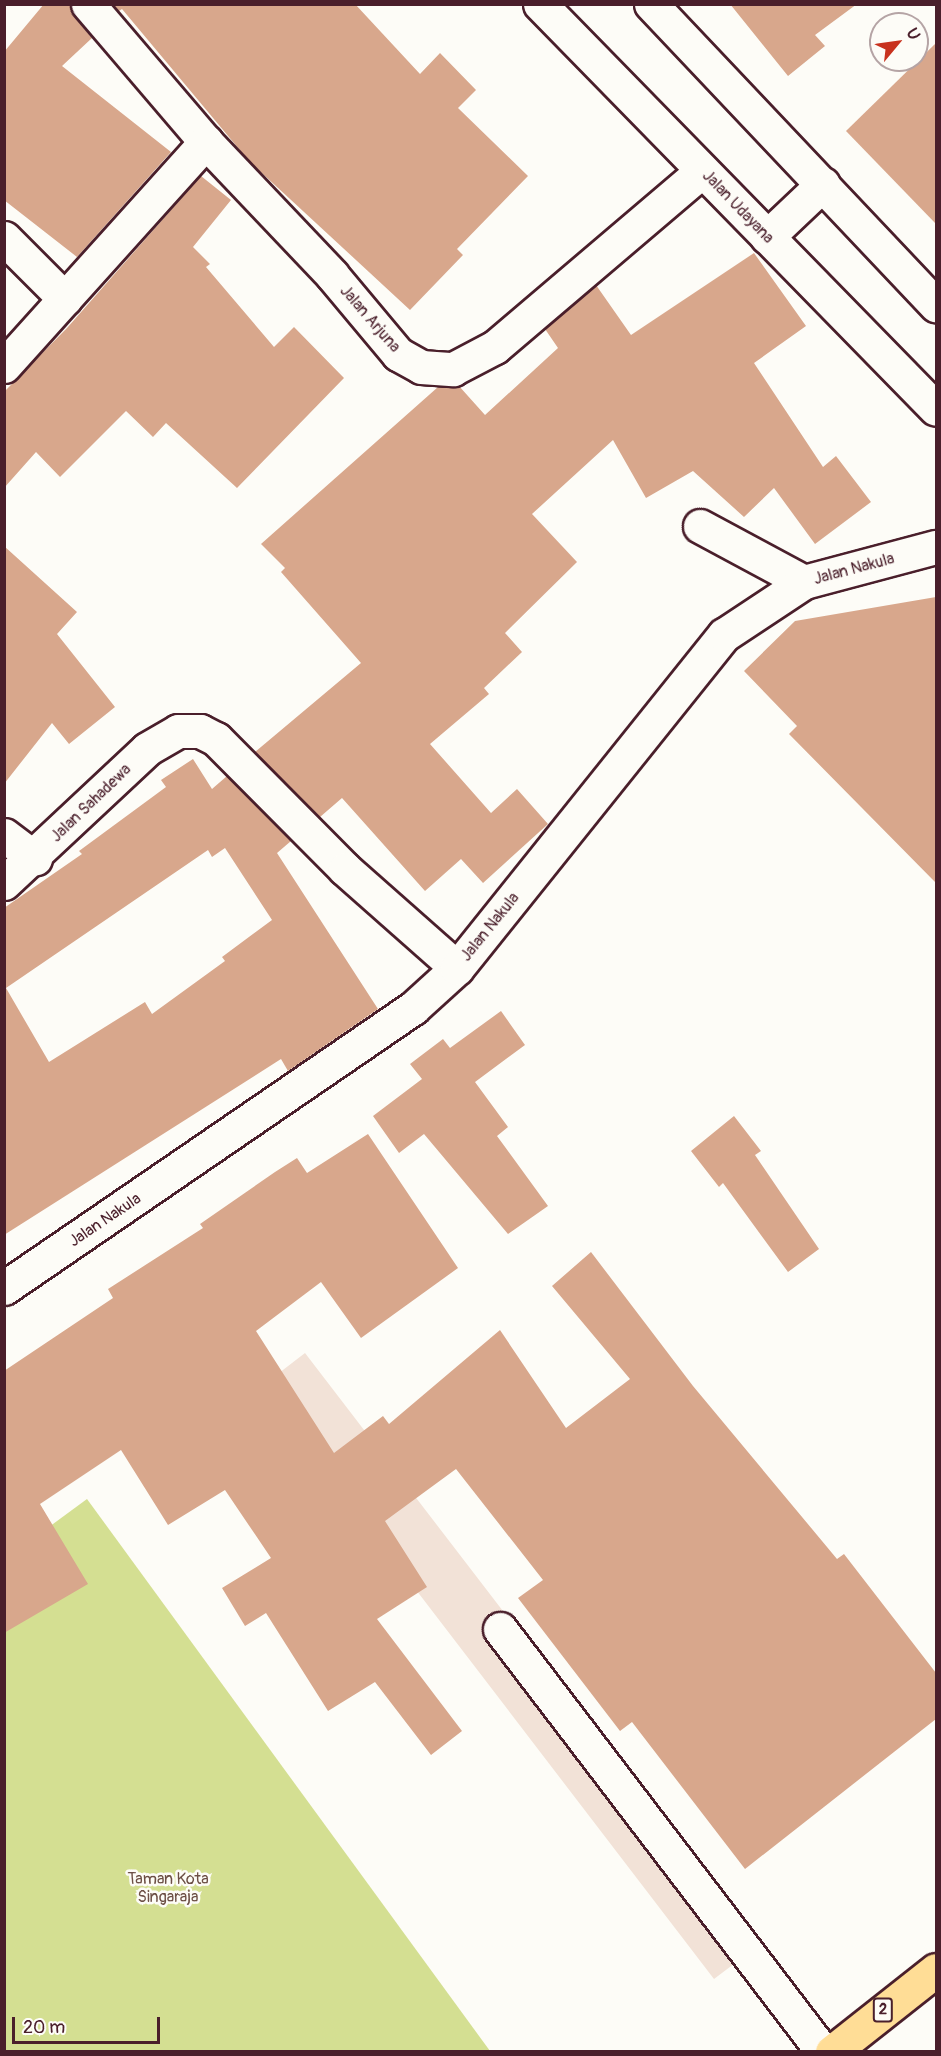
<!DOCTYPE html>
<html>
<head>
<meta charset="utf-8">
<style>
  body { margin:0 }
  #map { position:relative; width:941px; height:2056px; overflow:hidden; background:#fdfcf7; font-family:Pangolin,sans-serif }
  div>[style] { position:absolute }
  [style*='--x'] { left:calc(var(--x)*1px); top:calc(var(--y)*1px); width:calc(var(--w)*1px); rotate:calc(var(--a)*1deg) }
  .built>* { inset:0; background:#f2e2d7 }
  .green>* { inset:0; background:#d4df92 }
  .building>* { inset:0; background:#d8a78c }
  .roads { filter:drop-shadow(2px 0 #4a1f2b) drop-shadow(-2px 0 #4a1f2b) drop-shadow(0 2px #4a1f2b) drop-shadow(0 -2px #4a1f2b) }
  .minor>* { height:33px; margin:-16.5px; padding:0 16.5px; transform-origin:16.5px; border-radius:16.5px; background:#fdfcf7 }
  .highway>* { height:33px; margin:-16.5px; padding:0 16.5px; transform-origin:16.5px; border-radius:16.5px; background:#ffdd96 }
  span { translate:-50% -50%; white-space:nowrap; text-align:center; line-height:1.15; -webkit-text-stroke:5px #fdfcf7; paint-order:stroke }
  .shield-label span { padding:2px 4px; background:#fdfcf7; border:2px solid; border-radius:4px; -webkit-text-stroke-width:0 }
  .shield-label { font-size:15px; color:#4a1f2b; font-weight:700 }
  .street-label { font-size:16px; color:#4a1f2b }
  .park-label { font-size:16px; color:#6c4f45 }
  .frame { position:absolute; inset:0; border:6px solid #4a1f2b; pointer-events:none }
  .north { position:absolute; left:869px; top:12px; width:60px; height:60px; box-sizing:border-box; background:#fdfcf7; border:2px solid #b5a4a5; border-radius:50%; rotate:61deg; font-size:16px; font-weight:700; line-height:24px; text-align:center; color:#4a1f2b }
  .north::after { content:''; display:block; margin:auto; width:21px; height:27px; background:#c8321e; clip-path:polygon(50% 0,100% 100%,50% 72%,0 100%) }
  .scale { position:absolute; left:12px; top:2017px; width:148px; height:27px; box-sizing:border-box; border:3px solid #4a1f2b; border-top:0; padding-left:8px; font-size:18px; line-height:21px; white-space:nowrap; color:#4a1f2b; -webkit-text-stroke:4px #fdfcf7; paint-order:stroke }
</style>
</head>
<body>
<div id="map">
  <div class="built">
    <div style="clip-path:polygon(305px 1353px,759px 1945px,714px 1979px,410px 1582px,201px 1433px)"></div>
  </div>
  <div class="green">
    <div style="clip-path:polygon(87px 1499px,490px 2051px,5px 2051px,4px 1560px)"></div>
  </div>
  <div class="building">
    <div style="clip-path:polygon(44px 4px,70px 4px,74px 16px,92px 38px,62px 66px,171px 152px,77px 257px,4px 200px,4px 52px)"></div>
    <div style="clip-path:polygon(113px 4px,355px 4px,420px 74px,440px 53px,476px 90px,458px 108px,528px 176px,457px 249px,463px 255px,410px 310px,249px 161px,122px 9px,119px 11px)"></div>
    <div style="clip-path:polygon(730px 4px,857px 4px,815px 35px,825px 46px,788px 76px)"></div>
    <div style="clip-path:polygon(936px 43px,936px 224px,846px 131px)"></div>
    <div style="clip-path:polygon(201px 176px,231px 200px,193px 247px,210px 264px,206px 267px,274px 347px,294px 327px,344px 378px,237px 488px,166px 423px,153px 437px,126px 411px,60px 477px,36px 452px,4px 488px,4px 392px,67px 328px)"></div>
    <div style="clip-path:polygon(754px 253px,806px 326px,754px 363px,823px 467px,836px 456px,871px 502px,815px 544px,774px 488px,744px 517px,693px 471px,646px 498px,613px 440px,532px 514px,577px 562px,505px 633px,522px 652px,484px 688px,489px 694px,430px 744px,491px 813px,517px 789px,548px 824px,483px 883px,461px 859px,425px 891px,342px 798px,320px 817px,255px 752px,361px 663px,281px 572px,285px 568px,261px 544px,438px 387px,459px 386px,485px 415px,558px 348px,545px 329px,596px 285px,631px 335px)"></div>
    <div style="clip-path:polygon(4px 546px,77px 612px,57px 634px,115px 707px,69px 744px,52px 723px,4px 784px)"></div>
    <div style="clip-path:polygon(936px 597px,936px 883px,789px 734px,797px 726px,744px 671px,795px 621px)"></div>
    <div style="clip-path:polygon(evenodd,193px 759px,212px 789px,227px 776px,291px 841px,277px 853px,378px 1009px,288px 1071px,281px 1059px,4px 1235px,4px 908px,82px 854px,79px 851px,166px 787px,161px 780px,193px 759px,225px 848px,272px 920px,222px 957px,225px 961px,152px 1014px,145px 1002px,49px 1062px,6px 988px,208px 850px,212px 857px,225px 848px)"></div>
    <div style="clip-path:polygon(501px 1011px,525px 1045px,475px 1082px,508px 1127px,497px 1136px,548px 1206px,508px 1234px,424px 1134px,399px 1153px,373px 1116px,422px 1079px,410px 1064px,443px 1039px,450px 1048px)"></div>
    <div style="clip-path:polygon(734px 1116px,761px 1151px,755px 1155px,819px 1249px,788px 1272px,723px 1183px,719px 1187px,691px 1151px)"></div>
    <div style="clip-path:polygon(368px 1134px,458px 1268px,361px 1338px,321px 1282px,256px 1331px,334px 1453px,383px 1416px,389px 1424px,500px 1330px,566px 1428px,630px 1379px,552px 1286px,591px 1252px,693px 1386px,837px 1559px,844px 1554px,936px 1673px,936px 1719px,745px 1869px,632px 1722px,620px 1731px,518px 1598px,543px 1580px,456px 1469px,385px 1521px,427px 1587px,377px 1619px,462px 1731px,431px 1755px,375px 1682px,328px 1711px,266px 1613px,245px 1626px,222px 1588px,271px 1558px,225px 1490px,168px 1525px,121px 1450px,40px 1504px,88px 1584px,4px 1633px,4px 1371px,113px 1298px,108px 1289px,203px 1228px,200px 1224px,275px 1172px,297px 1158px,307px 1173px)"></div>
  </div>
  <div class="roads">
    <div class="minor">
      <div style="--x:88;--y:4;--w:182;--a:49.5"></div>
      <div style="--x:206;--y:142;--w:183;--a:46.5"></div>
      <div style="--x:332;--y:275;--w:103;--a:50.1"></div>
      <div style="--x:398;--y:354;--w:26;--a:29"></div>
      <div style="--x:421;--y:367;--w:32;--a:4"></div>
      <div style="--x:453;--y:369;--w:47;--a:-27.6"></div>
      <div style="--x:495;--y:347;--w:272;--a:-40.4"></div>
      <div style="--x:540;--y:4;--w:566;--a:45.64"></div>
      <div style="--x:651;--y:4;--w:415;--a:46.6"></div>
      <div style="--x:767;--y:237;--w:77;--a:-43.4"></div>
      <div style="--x:4;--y:238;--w:86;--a:45"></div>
      <div style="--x:4;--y:366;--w:302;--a:-48"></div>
      <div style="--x:700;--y:526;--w:118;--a:28.3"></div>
      <div style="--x:4;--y:835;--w:39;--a:37"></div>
      <div style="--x:4;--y:883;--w:196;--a:-43.1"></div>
      <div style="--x:147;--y:749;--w:36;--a:-30"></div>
      <div style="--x:178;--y:731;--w:22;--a:0"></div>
      <div style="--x:200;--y:731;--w:18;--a:27"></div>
      <div style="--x:216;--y:739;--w:183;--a:45.2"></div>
      <div style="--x:345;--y:869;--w:149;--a:41.5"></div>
      <div style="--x:4;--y:1288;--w:496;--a:-34.4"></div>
      <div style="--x:413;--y:1008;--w:59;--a:-42.3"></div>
      <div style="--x:457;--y:968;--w:427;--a:-51.3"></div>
      <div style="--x:724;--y:635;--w:96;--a:-33.5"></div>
      <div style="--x:804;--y:582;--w:137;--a:-14.9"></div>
      <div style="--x:500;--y:1629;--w:532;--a:52.63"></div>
    </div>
    <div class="highway">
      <div style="--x:832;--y:2052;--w:132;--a:-38.3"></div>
    </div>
  </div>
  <div class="shield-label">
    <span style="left:883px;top:2010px">2</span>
  </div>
  <div class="street-label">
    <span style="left:738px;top:207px;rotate:46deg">Jalan Udayana</span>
    <span style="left:370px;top:319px;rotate:49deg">Jalan Arjuna</span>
    <span style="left:854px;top:569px;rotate:-15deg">Jalan Nakula</span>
    <span style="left:91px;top:803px;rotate:-44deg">Jalan Sahadewa</span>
    <span style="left:490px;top:927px;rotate:-51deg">Jalan Nakula</span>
    <span style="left:105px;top:1220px;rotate:-34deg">Jalan Nakula</span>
  </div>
  <div class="park-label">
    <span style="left:168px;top:1888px">Taman Kota<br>Singaraja</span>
  </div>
  <div class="frame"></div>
  <div class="north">U</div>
  <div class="scale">20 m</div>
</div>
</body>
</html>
